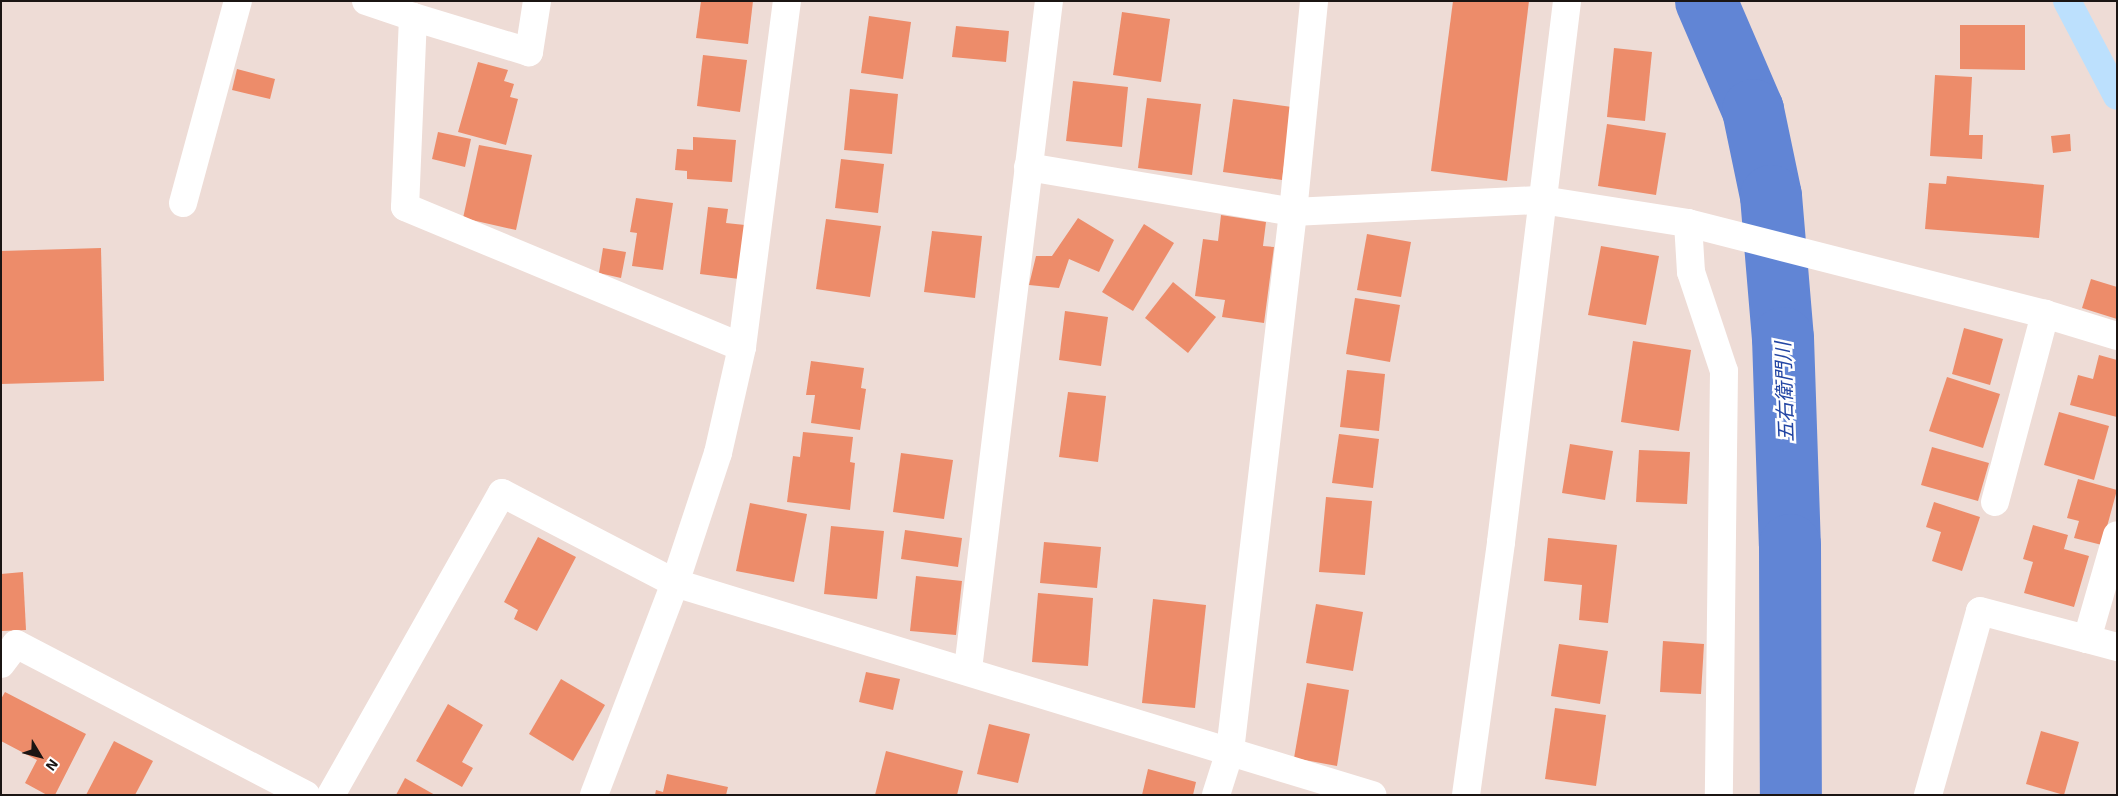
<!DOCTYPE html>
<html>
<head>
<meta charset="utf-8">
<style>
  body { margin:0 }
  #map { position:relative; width:2118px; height:796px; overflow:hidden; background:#eedcd6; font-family:"Exo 2","Noto Sans JP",sans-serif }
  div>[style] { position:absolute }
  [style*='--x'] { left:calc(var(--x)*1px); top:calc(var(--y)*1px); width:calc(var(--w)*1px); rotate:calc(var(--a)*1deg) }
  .river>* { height:62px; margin:-31px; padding:0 31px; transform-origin:31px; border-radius:31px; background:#6185d5 }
  .building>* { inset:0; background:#ed8c6a }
  .minor>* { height:28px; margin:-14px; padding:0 14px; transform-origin:14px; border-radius:14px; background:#fff }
  .major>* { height:28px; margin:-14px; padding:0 14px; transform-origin:14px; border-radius:14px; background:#bce0fd }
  span { translate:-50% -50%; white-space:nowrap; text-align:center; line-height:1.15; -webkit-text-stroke:5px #fff; paint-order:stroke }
  .water-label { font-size:20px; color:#2245a3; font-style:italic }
  .frame { position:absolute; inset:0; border:2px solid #1b1513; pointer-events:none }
  .north { position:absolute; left:15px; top:731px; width:50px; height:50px; -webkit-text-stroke:4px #fff; paint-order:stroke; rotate:127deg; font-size:14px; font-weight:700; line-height:20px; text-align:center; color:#1b1513 }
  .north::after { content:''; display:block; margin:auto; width:18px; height:22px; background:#1b1513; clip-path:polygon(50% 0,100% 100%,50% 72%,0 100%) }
</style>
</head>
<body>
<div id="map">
  <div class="river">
    <div style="--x:1706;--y:1;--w:119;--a:66.7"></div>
    <div style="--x:1753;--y:110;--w:88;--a:78.2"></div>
    <div style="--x:1771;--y:196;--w:143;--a:85.2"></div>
    <div style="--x:1783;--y:338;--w:207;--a:88.1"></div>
    <div style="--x:1790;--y:545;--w:250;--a:89.8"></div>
  </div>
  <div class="building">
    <div style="clip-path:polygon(701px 1px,753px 1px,748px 44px,696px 38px)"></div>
    <div style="clip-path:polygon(1453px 1px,1529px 1px,1507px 181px,1431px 171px)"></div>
    <div style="clip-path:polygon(1122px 12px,1170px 19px,1161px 82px,1113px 75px)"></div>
    <div style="clip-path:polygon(869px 16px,911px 22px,903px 79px,861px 73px)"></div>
    <div style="clip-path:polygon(1960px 25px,2025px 25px,2025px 70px,1960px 69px)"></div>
    <div style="clip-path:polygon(956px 26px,1009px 31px,1006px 62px,952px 57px)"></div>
    <div style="clip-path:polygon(1614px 48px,1652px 52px,1645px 121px,1607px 117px)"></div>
    <div style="clip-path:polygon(703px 55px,747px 60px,740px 112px,697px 106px)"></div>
    <div style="clip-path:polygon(478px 62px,508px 70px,504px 81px,514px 84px,510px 97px,518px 99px,506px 145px,458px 132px)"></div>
    <div style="clip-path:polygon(237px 69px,275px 79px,270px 99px,232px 90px)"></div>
    <div style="clip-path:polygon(1935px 75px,1972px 77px,1969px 135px,1983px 135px,1982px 159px,1930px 156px)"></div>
    <div style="clip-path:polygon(1073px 81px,1128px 87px,1122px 147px,1066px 141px)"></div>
    <div style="clip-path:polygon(850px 89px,898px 94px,892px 154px,844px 150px)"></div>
    <div style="clip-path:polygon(1147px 98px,1201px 104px,1192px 175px,1138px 168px)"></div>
    <div style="clip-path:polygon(1233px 99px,1292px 107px,1282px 180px,1223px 172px)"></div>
    <div style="clip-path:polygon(1607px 124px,1666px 133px,1656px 195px,1598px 186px)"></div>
    <div style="clip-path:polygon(438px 132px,471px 139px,465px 167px,432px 159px)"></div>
    <div style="clip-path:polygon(2070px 134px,2071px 151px,2053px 153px,2051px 136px)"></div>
    <div style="clip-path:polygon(693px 137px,736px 140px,732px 182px,687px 179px,687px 171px,675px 170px,677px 149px,693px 150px)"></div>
    <div style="clip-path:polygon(479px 145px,532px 155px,516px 230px,463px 218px)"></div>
    <div style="clip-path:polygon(841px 159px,884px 164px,878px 213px,835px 208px)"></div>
    <div style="clip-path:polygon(1947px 176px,2044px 185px,2039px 238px,1925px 229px,1929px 183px,1946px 184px)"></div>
    <div style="clip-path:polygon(636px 198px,673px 203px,663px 270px,632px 266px,637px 233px,630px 232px)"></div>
    <div style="clip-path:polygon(708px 207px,728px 209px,726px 223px,745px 225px,739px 279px,700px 274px)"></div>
    <div style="clip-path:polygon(1221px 215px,1266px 222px,1263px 246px,1274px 247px,1264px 323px,1222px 317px,1225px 300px,1195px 296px,1203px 239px,1218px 241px)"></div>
    <div style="clip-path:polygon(1078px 218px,1114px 240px,1099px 272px,1069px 259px,1059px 288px,1029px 285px,1036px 256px,1052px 256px)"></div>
    <div style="clip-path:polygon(826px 219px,881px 226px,870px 297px,816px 289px)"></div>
    <div style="clip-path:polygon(1144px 224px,1174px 243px,1133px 311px,1102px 292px)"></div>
    <div style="clip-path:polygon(932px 231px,982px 236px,975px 298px,924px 292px)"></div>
    <div style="clip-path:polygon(1367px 234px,1411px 242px,1401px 297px,1357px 290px)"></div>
    <div style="clip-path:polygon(1601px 246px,1659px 256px,1646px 325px,1588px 315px)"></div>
    <div style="clip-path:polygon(101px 248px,104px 381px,1px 384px,1px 251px)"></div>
    <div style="clip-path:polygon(603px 248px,626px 252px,621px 278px,599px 273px)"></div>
    <div style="clip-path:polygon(2091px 279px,2117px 287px,2117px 319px,2082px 308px)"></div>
    <div style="clip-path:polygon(1173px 282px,1216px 317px,1188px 353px,1145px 318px)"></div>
    <div style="clip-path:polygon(1355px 298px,1400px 305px,1390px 362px,1346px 354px)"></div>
    <div style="clip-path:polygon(1065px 311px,1108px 317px,1101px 366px,1059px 360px)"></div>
    <div style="clip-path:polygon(1964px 328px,2003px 339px,1990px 385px,1952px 374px)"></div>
    <div style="clip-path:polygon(1633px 341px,1691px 350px,1679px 431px,1621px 422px)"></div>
    <div style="clip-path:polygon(2099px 355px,2117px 360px,2117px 417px,2070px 405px,2078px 375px,2093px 379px)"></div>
    <div style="clip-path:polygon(811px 361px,864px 368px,861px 388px,866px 389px,860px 430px,811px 423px,815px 395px,806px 395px)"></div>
    <div style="clip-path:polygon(1347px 370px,1385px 374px,1379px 431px,1340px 427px)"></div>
    <div style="clip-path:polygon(1947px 377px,2000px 394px,1983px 448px,1929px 431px)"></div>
    <div style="clip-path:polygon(1068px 392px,1106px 396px,1098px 462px,1059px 457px)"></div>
    <div style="clip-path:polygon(2059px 412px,2109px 426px,2094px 480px,2044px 465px)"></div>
    <div style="clip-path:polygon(803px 432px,853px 437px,850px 462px,855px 463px,850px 510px,787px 502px,793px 456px,800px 457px)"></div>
    <div style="clip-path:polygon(1339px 434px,1379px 439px,1373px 488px,1332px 483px)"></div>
    <div style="clip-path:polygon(1570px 444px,1613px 451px,1605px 500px,1562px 493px)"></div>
    <div style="clip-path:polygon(1932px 447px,1989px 463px,1978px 501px,1921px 485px)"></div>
    <div style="clip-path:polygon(1639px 450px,1690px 452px,1687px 504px,1636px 502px)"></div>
    <div style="clip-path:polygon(901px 453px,953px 460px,944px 519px,893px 512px)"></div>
    <div style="clip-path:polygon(2078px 479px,2117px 490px,2102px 545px,2074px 538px,2079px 521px,2067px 518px)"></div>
    <div style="clip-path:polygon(1326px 497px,1372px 501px,1365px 575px,1319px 572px)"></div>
    <div style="clip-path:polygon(1934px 502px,1980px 517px,1962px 571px,1932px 561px,1941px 532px,1926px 527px)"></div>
    <div style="clip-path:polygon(750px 503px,807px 514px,794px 582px,736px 571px)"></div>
    <div style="clip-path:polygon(2033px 525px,2068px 535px,2064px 549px,2089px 556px,2074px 607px,2024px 593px,2033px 562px,2023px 559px)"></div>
    <div style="clip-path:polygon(831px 526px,884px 531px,877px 599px,824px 594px)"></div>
    <div style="clip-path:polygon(905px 530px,962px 538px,958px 567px,901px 559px)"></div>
    <div style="clip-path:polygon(538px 537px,576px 557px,537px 631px,514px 619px,518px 610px,504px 602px)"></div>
    <div style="clip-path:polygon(1548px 538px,1617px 545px,1608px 623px,1579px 620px,1582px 585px,1544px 581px)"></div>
    <div style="clip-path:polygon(1044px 542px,1101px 547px,1097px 588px,1040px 583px)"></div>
    <div style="clip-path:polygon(23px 572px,26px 630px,1px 631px,1px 574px)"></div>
    <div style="clip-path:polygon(916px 576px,962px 581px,956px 635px,910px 631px)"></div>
    <div style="clip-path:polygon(1038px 593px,1093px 598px,1088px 666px,1032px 662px)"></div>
    <div style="clip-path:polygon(1153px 599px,1206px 605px,1195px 708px,1142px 703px)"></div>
    <div style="clip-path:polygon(1316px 604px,1363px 612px,1353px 671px,1306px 663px)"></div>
    <div style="clip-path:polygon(1663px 641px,1704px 644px,1701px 694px,1660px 692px)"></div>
    <div style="clip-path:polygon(1559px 644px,1608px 651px,1600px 704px,1551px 696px)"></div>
    <div style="clip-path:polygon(866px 672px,900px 679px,893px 710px,859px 702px)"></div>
    <div style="clip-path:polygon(561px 679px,605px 705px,573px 761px,529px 734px)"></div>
    <div style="clip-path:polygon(1307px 683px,1349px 690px,1337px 766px,1294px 758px)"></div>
    <div style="clip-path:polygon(5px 692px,86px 734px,55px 795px,47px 795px,25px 783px,37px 760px,1px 741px,1px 699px)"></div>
    <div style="clip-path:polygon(448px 704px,483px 725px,462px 762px,473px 768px,462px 787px,416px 761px)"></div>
    <div style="clip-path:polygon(1555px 708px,1606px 715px,1596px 786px,1545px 779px)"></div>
    <div style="clip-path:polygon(989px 724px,1030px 734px,1018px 783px,977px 774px)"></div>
    <div style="clip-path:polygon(2041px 731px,2079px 742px,2064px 795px,2026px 784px)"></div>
    <div style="clip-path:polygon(114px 741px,153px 761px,135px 795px,86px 795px)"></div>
    <div style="clip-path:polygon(886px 751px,963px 771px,957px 795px,875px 795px)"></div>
    <div style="clip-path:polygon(1148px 769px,1196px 782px,1193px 795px,1142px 795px)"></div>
    <div style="clip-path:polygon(667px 774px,728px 787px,726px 795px,655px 795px,656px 790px,663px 792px)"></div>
    <div style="clip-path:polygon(405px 778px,435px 795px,396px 795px)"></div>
  </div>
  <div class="minor">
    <div style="--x:366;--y:1;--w:50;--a:18.8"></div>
    <div style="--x:537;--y:1;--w:52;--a:98.9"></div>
    <div style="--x:529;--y:52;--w:121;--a:-163.2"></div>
    <div style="--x:413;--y:17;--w:190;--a:92.4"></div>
    <div style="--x:405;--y:207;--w:365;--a:22.6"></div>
    <div style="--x:1028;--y:167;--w:269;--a:9.6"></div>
    <div style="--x:1293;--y:212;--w:249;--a:-2.8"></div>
    <div style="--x:1542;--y:200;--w:148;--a:9"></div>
    <div style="--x:1688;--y:223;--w:368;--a:14.3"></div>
    <div style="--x:2045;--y:314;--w:75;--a:17"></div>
    <div style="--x:183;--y:203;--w:209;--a:-74.8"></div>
    <div style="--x:1688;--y:223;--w:49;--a:86.5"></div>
    <div style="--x:1691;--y:272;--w:104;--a:71.6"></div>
    <div style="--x:1724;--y:371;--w:424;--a:90.7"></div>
    <div style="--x:1995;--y:502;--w:195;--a:-75.1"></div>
    <div style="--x:2087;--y:639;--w:31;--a:15"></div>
    <div style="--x:1;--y:664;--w:25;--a:-53"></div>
    <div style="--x:16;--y:644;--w:327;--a:27.5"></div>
    <div style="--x:968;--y:669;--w:673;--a:-83.09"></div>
    <div style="--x:331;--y:795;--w:347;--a:-60.5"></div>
    <div style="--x:502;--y:493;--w:195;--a:27.5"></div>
    <div style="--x:675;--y:583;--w:729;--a:16.92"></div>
    <div style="--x:594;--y:795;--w:227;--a:-69.1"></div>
    <div style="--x:675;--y:583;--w:137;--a:-71.7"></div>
    <div style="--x:718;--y:453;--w:109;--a:-77.2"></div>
    <div style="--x:742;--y:347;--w:349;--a:-82.6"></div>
    <div style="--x:1216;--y:795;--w:46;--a:-72.3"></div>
    <div style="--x:1230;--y:751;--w:543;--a:-83.33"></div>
    <div style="--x:1293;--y:212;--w:212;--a:-84.3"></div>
    <div style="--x:1466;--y:795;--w:255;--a:-82.1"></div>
    <div style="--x:1501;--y:542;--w:545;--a:-83.04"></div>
    <div style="--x:1928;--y:795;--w:191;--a:-74.2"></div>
    <div style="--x:1980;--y:611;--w:111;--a:14.7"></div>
    <div style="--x:2087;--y:639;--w:108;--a:-73.9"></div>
  </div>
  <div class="major">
    <div style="--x:2067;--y:1;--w:107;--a:62.2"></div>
  </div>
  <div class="water-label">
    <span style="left:1784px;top:392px;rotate:-92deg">五右衛門川</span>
  </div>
  <div class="frame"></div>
  <div class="north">N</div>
</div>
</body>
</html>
